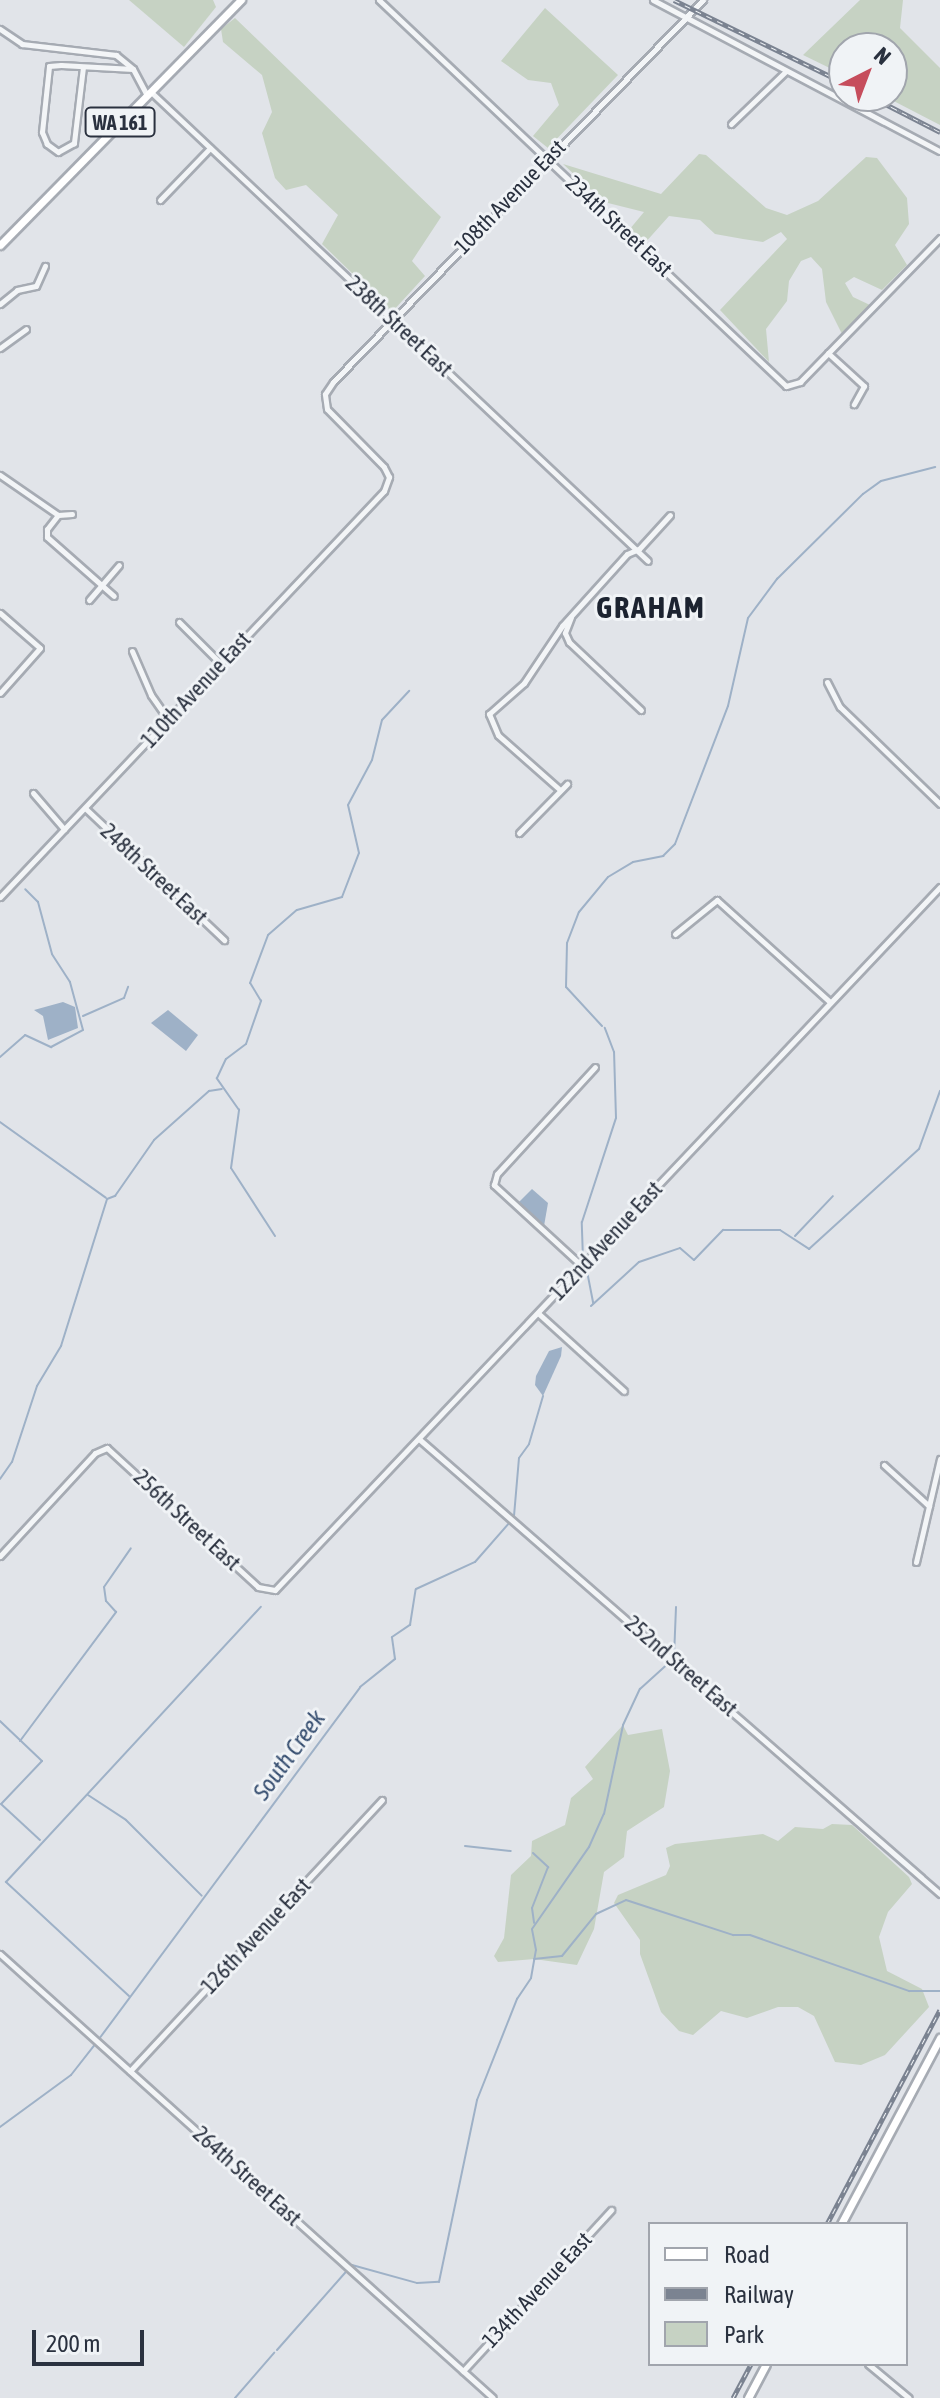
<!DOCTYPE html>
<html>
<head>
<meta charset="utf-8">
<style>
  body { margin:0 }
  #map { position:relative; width:940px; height:2398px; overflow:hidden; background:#e1e4e9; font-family:"Asap Condensed",sans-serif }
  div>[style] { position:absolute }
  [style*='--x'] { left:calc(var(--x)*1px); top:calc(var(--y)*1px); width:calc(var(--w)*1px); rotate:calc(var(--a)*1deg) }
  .green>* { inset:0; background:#c6d2c3 }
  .water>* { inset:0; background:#9eb1c7 }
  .stream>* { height:2px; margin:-1px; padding:0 1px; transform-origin:1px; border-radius:1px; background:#9eb1c7 }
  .roads { filter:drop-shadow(2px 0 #a6abb3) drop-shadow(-2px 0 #a6abb3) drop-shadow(0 2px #a6abb3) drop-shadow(0 -2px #a6abb3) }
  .minor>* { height:5px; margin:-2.5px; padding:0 2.5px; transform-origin:2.5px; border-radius:2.5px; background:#f3f5f7 }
  .major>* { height:7px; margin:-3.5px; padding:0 3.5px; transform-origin:3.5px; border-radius:3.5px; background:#fff }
  .rail>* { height:5px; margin-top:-2.5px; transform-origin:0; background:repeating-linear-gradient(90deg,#f0f3f6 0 6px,#7b8391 0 12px); box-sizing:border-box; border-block:2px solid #7b8391 }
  span { translate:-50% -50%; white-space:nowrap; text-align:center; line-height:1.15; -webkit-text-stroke:6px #f0f3f6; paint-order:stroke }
  .shield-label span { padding:2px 6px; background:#f0f3f6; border:2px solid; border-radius:6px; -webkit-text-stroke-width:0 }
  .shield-label { font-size:20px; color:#2a313f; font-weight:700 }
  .street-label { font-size:22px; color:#2a313f }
  .water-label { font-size:24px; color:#374f71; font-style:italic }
  .district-label { font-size:30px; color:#1c2330; font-weight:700; letter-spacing:2px }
  .legend { position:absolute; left:648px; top:2222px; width:260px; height:144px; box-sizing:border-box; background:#f0f3f6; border:2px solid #a1a5ad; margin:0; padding:10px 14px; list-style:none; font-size:24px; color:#2a313f }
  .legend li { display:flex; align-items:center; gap:16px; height:40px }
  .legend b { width:40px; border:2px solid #a1a5ad }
  .north { position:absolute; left:828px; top:32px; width:80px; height:80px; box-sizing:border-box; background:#f0f3f6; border:2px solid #a1a5ad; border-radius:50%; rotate:42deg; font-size:22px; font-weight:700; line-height:32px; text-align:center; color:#2a313f }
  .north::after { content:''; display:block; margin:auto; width:28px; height:36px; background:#c64d5c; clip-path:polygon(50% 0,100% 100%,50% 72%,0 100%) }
  .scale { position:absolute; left:32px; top:2330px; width:112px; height:36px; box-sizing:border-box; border:4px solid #2a313f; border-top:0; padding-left:10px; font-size:24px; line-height:28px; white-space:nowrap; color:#2a313f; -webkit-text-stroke:6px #f0f3f6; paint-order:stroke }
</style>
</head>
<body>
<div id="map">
  <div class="green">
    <div style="clip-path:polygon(129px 0,213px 0,216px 7px,184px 47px)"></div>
    <div style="clip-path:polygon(860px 0,903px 0,900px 28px,940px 68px,940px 125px,884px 96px,892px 96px,892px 48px,844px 48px,844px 75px,803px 55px)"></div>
    <div style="clip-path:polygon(545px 8px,618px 75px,548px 148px,533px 136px,559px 105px,551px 83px,528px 80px,501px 61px)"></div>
    <div style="clip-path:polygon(235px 18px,441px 217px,412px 261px,425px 276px,392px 312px,322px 244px,338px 215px,306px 185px,286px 190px,275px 178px,262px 133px,272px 112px,262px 75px,223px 42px,221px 29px)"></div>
    <div style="clip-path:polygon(699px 154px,706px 155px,766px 208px,787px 215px,818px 201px,866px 157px,877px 158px,907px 198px,909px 224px,895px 245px,907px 265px,882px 290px,854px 277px,845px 283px,853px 297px,870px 305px,842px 334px,826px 302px,822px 269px,811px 257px,801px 261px,789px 281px,787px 301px,766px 329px,769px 362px,720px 310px,787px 239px,781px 232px,763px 242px,743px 239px,715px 234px,700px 220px,669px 216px,644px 244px,629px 230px,644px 212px,604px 202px,563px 164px,661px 194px)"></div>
    <div style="clip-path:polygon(623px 1725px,628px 1735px,662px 1729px,670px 1771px,664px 1807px,627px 1831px,624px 1857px,604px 1872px,594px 1929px,577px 1965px,534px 1959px,498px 1962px,494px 1956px,504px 1938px,511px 1875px,531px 1856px,532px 1841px,565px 1825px,571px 1798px,593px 1779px,585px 1767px)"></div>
    <div style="clip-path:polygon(832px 1824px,852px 1825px,909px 1877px,912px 1884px,888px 1912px,879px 1937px,887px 1971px,922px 1989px,929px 2007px,885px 2055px,861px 2065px,835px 2062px,814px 2016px,798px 2007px,778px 2007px,747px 2018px,721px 2011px,693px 2035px,679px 2031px,661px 2012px,640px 1954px,640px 1940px,614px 1903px,618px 1895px,666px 1875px,670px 1866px,666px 1848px,675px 1844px,763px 1834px,778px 1841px,795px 1827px,823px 1829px)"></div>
  </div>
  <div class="water">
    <div style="clip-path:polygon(63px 1002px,75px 1007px,78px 1028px,48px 1040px,43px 1016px,34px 1010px)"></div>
    <div style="clip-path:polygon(168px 1010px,198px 1035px,186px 1051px,151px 1023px)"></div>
    <div style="clip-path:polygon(532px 1189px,548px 1203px,544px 1226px,519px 1202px)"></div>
    <div style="clip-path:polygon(562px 1347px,561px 1356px,543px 1396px,535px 1385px,536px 1376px,549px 1351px)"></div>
  </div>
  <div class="stream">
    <div style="--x:83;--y:1016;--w:45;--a:-23.7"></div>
    <div style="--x:124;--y:998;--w:12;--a:-70"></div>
    <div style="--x:602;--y:1026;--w:53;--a:-132.7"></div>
    <div style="--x:566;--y:987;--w:44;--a:-88.7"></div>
    <div style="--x:567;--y:943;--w:33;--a:-69"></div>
    <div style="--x:579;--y:912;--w:45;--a:-50.4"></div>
    <div style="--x:608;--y:877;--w:29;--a:-31"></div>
    <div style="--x:633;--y:862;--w:31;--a:-11"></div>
    <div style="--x:663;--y:856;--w:17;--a:-45"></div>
    <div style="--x:675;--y:844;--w:148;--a:-69"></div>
    <div style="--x:728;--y:706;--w:90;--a:-77.2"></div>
    <div style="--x:748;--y:618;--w:49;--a:-53.4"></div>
    <div style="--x:777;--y:579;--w:121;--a:-44.7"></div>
    <div style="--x:863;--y:494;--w:22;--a:-36"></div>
    <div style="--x:881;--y:481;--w:56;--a:-14.5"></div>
    <div style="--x:0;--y:1057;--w:33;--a:-41"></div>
    <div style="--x:25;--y:1035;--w:29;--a:25"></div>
    <div style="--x:51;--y:1047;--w:36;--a:-28"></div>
    <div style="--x:83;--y:1030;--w:50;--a:-105.2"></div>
    <div style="--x:70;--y:982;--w:33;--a:-123"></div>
    <div style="--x:52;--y:954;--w:54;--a:-105.1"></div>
    <div style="--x:38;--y:902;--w:18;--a:-135"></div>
    <div style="--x:0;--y:1122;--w:130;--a:35.6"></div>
    <div style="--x:275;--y:1236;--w:81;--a:-122.9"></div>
    <div style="--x:231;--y:1168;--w:59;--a:-82.1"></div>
    <div style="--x:239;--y:1110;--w:39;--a:-125"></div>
    <div style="--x:217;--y:1078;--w:21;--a:-65"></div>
    <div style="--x:226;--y:1059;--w:25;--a:-37"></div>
    <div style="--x:246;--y:1044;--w:46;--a:-70.8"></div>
    <div style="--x:261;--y:1001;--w:21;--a:-121"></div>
    <div style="--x:250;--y:983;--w:51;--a:-69.4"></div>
    <div style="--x:268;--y:935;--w:38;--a:-41"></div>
    <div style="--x:297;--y:910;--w:47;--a:-16.1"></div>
    <div style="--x:342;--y:897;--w:47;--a:-68.9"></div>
    <div style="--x:359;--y:853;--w:49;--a:-102.9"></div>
    <div style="--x:348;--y:805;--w:51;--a:-61.9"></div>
    <div style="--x:372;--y:760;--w:41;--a:-76"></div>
    <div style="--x:382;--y:720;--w:40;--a:-47"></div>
    <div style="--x:795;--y:1236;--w:55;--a:-46.5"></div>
    <div style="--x:583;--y:1259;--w:37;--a:-92"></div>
    <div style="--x:582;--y:1222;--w:109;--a:-71.9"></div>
    <div style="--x:616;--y:1118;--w:66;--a:-91.7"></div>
    <div style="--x:614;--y:1052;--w:26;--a:-111"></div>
    <div style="--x:586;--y:1266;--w:38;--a:79"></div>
    <div style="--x:591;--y:1306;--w:65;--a:-42.5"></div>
    <div style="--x:639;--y:1262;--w:43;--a:-18.9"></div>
    <div style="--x:680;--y:1248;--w:18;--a:41"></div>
    <div style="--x:694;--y:1260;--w:42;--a:-46"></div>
    <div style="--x:723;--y:1230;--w:57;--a:0"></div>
    <div style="--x:780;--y:1230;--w:35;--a:33"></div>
    <div style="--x:809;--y:1249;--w:149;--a:-42.3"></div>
    <div style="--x:919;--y:1149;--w:62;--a:-70.1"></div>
    <div style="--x:0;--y:1479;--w:21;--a:-55"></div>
    <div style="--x:12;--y:1462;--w:80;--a:-71.8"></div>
    <div style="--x:37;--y:1386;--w:47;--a:-59"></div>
    <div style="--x:61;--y:1346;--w:154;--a:-72.6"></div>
    <div style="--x:107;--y:1199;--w:9;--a:-21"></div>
    <div style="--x:115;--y:1196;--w:68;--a:-55.1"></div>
    <div style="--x:154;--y:1140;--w:74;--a:-41.7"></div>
    <div style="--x:209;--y:1091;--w:13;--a:-9"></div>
    <div style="--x:514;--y:1516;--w:58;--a:-85.1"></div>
    <div style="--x:519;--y:1458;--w:17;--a:-54"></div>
    <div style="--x:529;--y:1444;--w:50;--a:-73.7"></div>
    <div style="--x:674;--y:1657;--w:50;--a:-87.7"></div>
    <div style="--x:0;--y:1721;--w:58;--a:43.6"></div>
    <div style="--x:42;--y:1761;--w:59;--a:133.6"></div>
    <div style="--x:1;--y:1804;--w:53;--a:42.7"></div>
    <div style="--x:20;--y:1741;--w:161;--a:-53.3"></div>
    <div style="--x:116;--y:1612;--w:15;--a:-132"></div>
    <div style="--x:106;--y:1601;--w:14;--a:-98"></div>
    <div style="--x:104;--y:1587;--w:47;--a:-55.3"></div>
    <div style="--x:88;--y:1795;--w:45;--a:33.3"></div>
    <div style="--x:126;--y:1820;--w:107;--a:45"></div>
    <div style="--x:465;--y:1846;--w:46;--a:6.2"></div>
    <div style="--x:533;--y:1853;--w:21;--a:43"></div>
    <div style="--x:548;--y:1867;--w:44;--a:111.3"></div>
    <div style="--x:532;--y:1908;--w:15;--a:82"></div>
    <div style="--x:534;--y:1959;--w:28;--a:-6"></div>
    <div style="--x:562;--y:1956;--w:54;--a:-51"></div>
    <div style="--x:596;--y:1914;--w:33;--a:-25"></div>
    <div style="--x:626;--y:1900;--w:113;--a:18.1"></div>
    <div style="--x:733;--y:1935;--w:17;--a:0"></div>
    <div style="--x:750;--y:1935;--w:169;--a:19.4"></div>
    <div style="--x:909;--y:1991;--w:31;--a:0"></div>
    <div style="--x:129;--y:1996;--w:168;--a:-137.2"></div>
    <div style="--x:6;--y:1882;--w:375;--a:-47.2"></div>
    <div style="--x:99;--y:2039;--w:438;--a:-53.4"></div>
    <div style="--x:360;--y:1687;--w:45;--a:-38.7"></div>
    <div style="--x:395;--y:1659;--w:22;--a:-98"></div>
    <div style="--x:392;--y:1637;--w:22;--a:-34"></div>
    <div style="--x:410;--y:1625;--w:36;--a:-81"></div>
    <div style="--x:416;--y:1589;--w:65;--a:-24.6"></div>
    <div style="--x:475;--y:1562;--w:53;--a:-48.8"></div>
    <div style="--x:0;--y:2127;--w:88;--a:-36.2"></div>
    <div style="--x:71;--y:2075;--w:39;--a:-52"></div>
    <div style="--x:277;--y:2350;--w:113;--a:-48.6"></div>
    <div style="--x:352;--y:2265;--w:67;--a:15.5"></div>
    <div style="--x:417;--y:2283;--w:22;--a:-3"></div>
    <div style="--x:439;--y:2282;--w:186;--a:-78.2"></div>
    <div style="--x:477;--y:2100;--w:109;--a:-68.4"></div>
    <div style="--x:517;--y:1999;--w:25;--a:-56"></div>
    <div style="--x:531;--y:1978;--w:28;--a:-80"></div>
    <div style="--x:536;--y:1950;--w:21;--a:-101"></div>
    <div style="--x:532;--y:1929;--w:100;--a:-55.2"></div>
    <div style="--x:589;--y:1847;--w:36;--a:-66"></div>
    <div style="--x:604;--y:1814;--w:91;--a:-77.9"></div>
    <div style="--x:623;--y:1725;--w:40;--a:-65"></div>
    <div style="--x:640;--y:1689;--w:42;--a:-42.1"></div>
    <div style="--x:235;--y:2398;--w:60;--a:-49.1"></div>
  </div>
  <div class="roads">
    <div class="minor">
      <div style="--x:379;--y:0;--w:561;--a:43.48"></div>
      <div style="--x:786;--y:386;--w:15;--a:-16"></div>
      <div style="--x:800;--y:382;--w:201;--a:-45.8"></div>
      <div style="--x:653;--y:0;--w:324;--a:27.8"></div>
      <div style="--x:0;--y:29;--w:27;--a:34"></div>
      <div style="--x:22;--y:44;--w:95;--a:6.7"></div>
      <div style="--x:116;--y:55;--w:22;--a:39"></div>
      <div style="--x:133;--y:69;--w:30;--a:62"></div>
      <div style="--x:83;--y:67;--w:77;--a:96.8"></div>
      <div style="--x:74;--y:143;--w:18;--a:151"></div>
      <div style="--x:58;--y:152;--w:14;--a:-144"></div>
      <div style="--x:47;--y:144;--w:13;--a:-113"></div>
      <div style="--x:42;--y:132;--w:66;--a:-83.9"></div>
      <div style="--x:49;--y:66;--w:12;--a:-5"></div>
      <div style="--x:61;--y:65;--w:72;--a:3.2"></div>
      <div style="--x:151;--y:92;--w:683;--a:43.34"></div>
      <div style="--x:731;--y:124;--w:76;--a:-43.9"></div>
      <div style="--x:160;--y:200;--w:72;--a:-46.1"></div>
      <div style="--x:0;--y:304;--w:22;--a:-39"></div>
      <div style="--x:17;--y:290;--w:19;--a:-12"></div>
      <div style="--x:36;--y:286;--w:22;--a:-66"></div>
      <div style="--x:0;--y:348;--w:32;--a:-36"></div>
      <div style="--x:828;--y:353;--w:49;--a:42.5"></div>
      <div style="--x:864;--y:386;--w:21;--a:119"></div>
      <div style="--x:0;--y:475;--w:70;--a:34.6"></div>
      <div style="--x:72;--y:514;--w:14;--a:176"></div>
      <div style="--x:58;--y:515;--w:18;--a:128"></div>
      <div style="--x:47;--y:529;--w:8;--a:90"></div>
      <div style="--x:47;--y:537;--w:89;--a:41.4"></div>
      <div style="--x:89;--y:600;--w:46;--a:-49.4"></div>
      <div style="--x:0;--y:613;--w:53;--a:41.2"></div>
      <div style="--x:40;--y:648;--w:60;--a:131.6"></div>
      <div style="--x:571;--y:617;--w:17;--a:111"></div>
      <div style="--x:565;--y:633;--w:10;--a:66"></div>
      <div style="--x:569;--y:642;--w:99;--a:43.4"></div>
      <div style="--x:179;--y:622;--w:58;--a:45"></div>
      <div style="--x:132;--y:651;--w:48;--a:66.6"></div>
      <div style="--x:151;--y:695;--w:29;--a:55"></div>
      <div style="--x:827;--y:682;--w:28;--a:63"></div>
      <div style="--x:840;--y:707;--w:139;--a:44.1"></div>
      <div style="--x:559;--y:789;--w:81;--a:-138.5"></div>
      <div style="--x:498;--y:735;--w:23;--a:-113"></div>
      <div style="--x:489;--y:714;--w:47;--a:-41.5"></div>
      <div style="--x:524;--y:683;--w:69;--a:-56.3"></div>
      <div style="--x:562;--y:626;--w:97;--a:-47.9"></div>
      <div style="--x:627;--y:554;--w:13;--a:-23"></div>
      <div style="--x:639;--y:549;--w:46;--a:-47.6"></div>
      <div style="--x:33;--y:793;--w:48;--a:49.3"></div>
      <div style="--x:85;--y:808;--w:192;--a:43.5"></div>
      <div style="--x:519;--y:833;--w:69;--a:-45.6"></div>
      <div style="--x:0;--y:897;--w:559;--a:-46.6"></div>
      <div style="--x:384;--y:491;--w:15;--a:-70"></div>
      <div style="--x:389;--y:477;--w:11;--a:-117"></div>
      <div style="--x:384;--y:467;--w:81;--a:-134.5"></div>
      <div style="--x:327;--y:409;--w:15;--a:-98"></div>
      <div style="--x:325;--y:394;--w:14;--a:-56"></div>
      <div style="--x:333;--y:382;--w:532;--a:-45.91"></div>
      <div style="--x:675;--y:934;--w:54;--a:-39"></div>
      <div style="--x:717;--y:900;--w:152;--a:42.1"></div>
      <div style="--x:582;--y:1266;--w:120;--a:-137.4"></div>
      <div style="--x:494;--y:1185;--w:11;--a:-75"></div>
      <div style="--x:497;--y:1174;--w:145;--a:-47.5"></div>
      <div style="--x:538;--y:1313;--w:116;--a:42.2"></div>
      <div style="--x:419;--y:1439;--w:692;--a:41.13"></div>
      <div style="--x:884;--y:1465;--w:61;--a:42.3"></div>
      <div style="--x:0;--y:1556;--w:140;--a:-47.3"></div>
      <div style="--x:95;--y:1453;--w:13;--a:-23"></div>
      <div style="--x:107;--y:1448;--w:205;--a:42.6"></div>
      <div style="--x:258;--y:1587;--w:17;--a:10"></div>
      <div style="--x:275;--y:1590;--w:968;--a:-46.59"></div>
      <div style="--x:916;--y:1562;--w:106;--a:-76.9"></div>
      <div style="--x:0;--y:1954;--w:663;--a:42.01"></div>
      <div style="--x:130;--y:2071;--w:370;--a:-47.1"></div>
      <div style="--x:868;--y:2364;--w:53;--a:39.7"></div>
      <div style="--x:463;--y:2371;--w:219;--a:-47.4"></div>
    </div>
    <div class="major">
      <div style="--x:0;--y:245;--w:344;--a:-45.5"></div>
      <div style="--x:841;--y:2224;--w:211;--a:-62"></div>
      <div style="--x:748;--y:2398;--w:38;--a:-62"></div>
    </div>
  </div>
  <div class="rail">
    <div style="--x:674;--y:0;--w:189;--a:26"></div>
    <div style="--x:870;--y:96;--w:79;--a:27.2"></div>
    <div style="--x:827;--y:2224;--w:242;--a:-62.2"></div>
    <div style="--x:733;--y:2398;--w:38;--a:-62"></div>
  </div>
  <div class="shield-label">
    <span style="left:120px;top:122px">WA 161</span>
  </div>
  <div class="street-label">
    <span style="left:510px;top:197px;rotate:-46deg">108th Avenue East</span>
    <span style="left:619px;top:226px;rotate:43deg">234th Street East</span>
    <span style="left:399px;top:326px;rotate:43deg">238th Street East</span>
    <span style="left:196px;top:690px;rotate:-47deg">110th Avenue East</span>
    <span style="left:154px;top:874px;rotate:43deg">248th Street East</span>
    <span style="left:606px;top:1241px;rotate:-47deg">122nd Avenue East</span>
    <span style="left:187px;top:1520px;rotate:43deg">256th Street East</span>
    <span style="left:681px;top:1666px;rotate:41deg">252nd Street East</span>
    <span style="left:256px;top:1936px;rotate:-47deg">126th Avenue East</span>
    <span style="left:247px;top:2176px;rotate:42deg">264th Street East</span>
    <span style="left:537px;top:2290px;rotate:-47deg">134th Avenue East</span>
  </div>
  <div class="water-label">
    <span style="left:289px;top:1755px;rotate:-54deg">South Creek</span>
  </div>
  <div class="district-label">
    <span style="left:651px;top:607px">GRAHAM</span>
  </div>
  <ul class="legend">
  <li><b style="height:10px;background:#fff"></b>Road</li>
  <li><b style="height:10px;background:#7b8391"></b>Railway</li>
  <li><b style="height:22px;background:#c6d2c3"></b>Park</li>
  </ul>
  <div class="north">N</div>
  <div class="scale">200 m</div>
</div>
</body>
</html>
